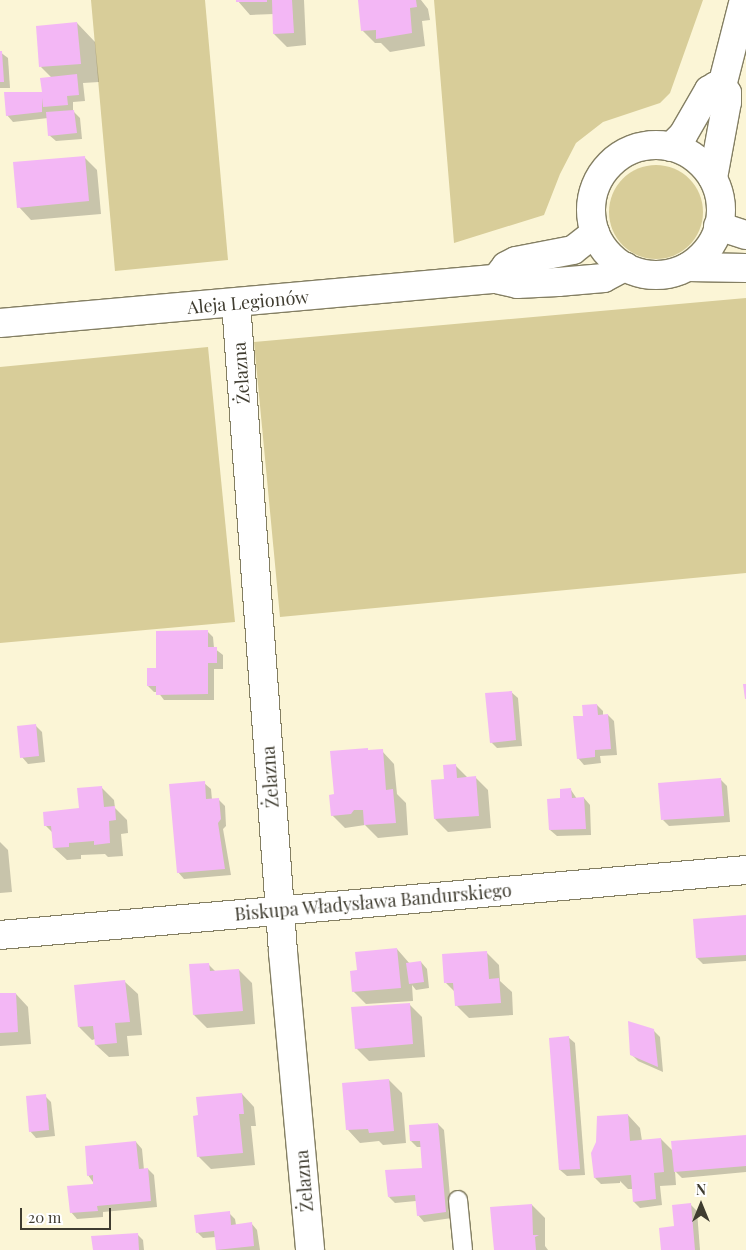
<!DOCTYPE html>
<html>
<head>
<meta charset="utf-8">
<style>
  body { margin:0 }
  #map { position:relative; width:746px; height:1250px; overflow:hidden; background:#fbf5d6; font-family:"Playfair Display",serif }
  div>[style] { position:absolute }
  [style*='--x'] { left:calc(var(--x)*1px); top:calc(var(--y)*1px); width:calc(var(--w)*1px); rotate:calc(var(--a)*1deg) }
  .green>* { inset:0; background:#d8cd99 }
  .round { border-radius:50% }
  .shadow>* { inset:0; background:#0003 }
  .building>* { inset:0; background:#f3b7f5 }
  .roads { filter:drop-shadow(1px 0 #847f63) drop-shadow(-1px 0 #847f63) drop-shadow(0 1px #847f63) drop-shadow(0 -1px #847f63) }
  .service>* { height:18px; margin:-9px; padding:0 9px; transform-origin:9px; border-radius:9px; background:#fff }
  .minor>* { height:28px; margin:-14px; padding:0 14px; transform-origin:14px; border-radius:14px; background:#fff }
  .tertiary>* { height:28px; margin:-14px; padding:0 14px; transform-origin:14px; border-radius:14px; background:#fff }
  .tertiary>.ring { margin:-14px; padding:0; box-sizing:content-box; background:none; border:28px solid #fff; border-radius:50% }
  span { translate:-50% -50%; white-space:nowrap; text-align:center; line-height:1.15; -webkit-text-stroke:4.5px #fff; paint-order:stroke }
  .street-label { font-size:18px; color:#3f3c30 }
  .north { position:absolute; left:676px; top:1180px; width:50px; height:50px; -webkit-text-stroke:4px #fff; paint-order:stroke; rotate:0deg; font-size:14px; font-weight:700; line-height:20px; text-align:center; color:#3f3c30 }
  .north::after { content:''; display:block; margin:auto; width:18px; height:22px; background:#3f3c30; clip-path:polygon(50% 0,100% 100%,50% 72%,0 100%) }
  .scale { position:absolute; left:20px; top:1208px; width:91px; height:22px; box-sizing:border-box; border:2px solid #3f3c30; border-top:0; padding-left:6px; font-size:15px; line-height:18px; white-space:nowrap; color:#3f3c30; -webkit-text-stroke:4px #fff; paint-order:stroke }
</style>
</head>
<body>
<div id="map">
  <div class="green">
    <div style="clip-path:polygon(91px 0,205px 0,228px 260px,115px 271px)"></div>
    <div style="clip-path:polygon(434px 0,703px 0,670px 93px,660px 103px,603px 122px,576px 143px,560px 174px,544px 215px,454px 243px)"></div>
    <div class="round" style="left:609px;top:165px;width:94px;height:94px"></div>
    <div style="clip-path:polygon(746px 298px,746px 573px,280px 617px,254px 342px)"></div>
    <div style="clip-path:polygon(208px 347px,235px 622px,0 643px,0 367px)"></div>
  </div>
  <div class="shadow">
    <div style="clip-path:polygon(237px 0,304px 0,306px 45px,287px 47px,274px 34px,274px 14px,250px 15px)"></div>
    <div style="clip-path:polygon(359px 0,421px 0,428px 9px,430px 20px,422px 21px,425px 46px,390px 52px,381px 43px,375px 43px,362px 30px)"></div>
    <div style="clip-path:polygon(77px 23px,95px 42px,99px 82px,83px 83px,85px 101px,73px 102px,73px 111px,80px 118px,82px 139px,56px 141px,49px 135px,48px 118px,13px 122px,7px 115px,43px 93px,52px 78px,41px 67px)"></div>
    <div style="clip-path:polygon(0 52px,8px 58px,10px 88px,0 88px)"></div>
    <div style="clip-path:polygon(84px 157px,97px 170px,101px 214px,31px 220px,19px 207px)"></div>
    <div style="clip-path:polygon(207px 631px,213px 637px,214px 648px,223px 655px,223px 669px,214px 669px,214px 700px,164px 700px,158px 692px,154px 692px,148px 686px,157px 670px)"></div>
    <div style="clip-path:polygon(511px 692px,518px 698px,522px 746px,497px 748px,491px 742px)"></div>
    <div style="clip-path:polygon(597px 705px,603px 711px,603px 716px,608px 715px,614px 721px,617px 755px,600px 756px,601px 763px,584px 765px,578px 758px,584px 717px)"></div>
    <div style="clip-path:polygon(35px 725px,42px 732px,45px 762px,28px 764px,22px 757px)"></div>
    <div style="clip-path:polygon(367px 749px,370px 752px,382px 751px,394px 764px,397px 794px,406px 803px,408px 835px,378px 838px,365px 825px,345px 828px,332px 815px,335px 796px)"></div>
    <div style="clip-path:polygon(455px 765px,468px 778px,475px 777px,488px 790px,491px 828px,448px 832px,435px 819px,445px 780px)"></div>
    <div style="clip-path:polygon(721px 780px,727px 786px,730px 822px,669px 826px,663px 820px)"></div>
    <div style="clip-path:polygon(204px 783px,211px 789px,212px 800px,218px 799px,225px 806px,226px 826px,223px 829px,231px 875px,184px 879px,178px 872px)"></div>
    <div style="clip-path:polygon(101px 787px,114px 800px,115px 808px,127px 820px,128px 833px,121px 834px,123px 856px,108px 857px,105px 854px,81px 855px,81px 859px,67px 860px,54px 848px,53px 833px,46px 826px,81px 809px)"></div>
    <div style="clip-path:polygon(571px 790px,577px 799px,584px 798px,590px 805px,591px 835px,557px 836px,550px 830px)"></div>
    <div style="clip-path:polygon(0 842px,8px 850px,12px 892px,0 893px)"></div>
    <div style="clip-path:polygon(746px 916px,746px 961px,703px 964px,697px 958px)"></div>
    <div style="clip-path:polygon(397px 949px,410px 964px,421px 962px,427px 969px,429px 988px,416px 990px,412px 985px,413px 1001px,366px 1004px,353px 991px,358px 971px)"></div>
    <div style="clip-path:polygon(486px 952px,499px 965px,500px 981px,512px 992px,513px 1015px,469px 1018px,456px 1005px,455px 992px,446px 983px)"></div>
    <div style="clip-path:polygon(208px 964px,216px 972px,239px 970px,252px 983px,255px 1024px,207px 1028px,194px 1015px)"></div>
    <div style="clip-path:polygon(125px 982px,138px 994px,142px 1035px,127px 1036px,129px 1056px,109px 1057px,96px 1045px,95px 1039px,92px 1040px,79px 1027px)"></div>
    <div style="clip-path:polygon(0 994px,16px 994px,28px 1007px,31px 1044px,0 1046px)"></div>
    <div style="clip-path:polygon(409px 1004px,422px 1017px,425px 1057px,369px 1061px,356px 1048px)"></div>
    <div style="clip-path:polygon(653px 1030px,660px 1037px,663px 1072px,638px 1061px,632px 1055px)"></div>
    <div style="clip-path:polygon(568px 1037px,575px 1043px,585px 1175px,567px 1176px,560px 1170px)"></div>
    <div style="clip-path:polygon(389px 1080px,402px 1093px,406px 1143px,383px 1145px,379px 1141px,360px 1143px,348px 1130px)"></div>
    <div style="clip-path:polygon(242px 1094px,254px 1107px,256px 1126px,251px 1126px,255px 1165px,211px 1169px,198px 1156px)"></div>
    <div style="clip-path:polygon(45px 1096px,51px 1102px,55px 1136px,36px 1138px,30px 1131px)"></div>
    <div style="clip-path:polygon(628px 1115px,640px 1128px,642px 1141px,661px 1139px,674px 1152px,746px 1136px,746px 1172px,682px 1178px,675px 1171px,676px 1185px,660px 1186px,662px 1205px,640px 1208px,634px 1202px,633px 1189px,628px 1189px,620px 1181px,620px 1183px,601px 1184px,595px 1178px)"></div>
    <div style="clip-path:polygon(438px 1124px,444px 1130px,452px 1218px,424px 1222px,418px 1215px,416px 1201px,395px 1203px,389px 1197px,423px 1169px,422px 1147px,417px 1147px,411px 1141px)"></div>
    <div style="clip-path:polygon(136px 1142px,142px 1149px,144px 1170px,148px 1169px,154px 1175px,157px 1207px,103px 1212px,103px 1217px,77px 1219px,71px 1212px,95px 1185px,88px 1175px)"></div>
    <div style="clip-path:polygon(532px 1205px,545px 1218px,545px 1246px,548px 1250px,496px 1250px)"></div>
    <div style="clip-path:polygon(691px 1205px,697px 1211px,700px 1250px,662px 1250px)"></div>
    <div style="clip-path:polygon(229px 1213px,235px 1219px,236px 1225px,251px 1223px,257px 1230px,260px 1250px,217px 1250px,216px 1237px,203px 1238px,197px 1232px)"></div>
    <div style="clip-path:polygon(137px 1234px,143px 1240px,144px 1250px,94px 1250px)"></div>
  </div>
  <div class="building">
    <div style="clip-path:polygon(236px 0,267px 0,267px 2px,236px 2px)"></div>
    <div style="clip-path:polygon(272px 0,292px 0,294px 33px,273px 34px)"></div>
    <div style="clip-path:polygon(358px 0,416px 0,417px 7px,410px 8px,412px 33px,376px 39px,376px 30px,361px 31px)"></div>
    <div style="clip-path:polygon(77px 22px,81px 64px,39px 67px,36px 26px)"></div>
    <div style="clip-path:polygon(0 51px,2px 51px,4px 82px,0 82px)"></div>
    <div style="clip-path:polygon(77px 74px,79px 95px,67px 96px,68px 105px,43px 107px,42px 98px,42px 112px,6px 116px,4px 92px,42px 92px,40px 78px)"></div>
    <div style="clip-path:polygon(74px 110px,77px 133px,48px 136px,46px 112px)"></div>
    <div style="clip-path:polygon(85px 156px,89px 201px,17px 208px,13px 162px)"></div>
    <div style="clip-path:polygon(208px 630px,208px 647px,217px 647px,217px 663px,208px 663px,208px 694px,156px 695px,156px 686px,147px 686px,147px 668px,156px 668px,156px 631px)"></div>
    <div style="clip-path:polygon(743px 684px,746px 684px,746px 699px,745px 699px)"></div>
    <div style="clip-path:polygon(512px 691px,516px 740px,490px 743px,485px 693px)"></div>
    <div style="clip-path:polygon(597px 704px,598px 715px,608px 714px,611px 749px,595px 750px,595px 757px,577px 759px,573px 716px,583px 716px,582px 705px)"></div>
    <div style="clip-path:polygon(36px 724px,39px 756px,20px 758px,17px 726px)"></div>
    <div style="clip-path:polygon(368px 748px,368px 750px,383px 749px,386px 790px,393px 789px,396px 823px,364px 825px,363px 810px,354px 810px,351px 814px,331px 816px,329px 795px,334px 794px,330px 751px)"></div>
    <div style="clip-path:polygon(456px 764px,457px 778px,476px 776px,479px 816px,434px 819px,431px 780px,444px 779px,443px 765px)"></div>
    <div style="clip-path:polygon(721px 778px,724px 816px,661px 820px,658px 783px)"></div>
    <div style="clip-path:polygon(205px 781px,206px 799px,219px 798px,221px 819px,218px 823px,225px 869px,177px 873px,169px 784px)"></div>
    <div style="clip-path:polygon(102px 786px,104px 807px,115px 806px,116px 820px,109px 821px,110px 843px,94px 845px,94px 841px,69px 843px,69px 847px,53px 848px,51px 826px,44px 826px,43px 812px,79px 808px,77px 788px)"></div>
    <div style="clip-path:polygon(571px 788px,572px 798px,584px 797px,586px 829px,549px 830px,547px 799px,560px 798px,560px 789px)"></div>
    <div style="clip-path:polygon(746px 915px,746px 955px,696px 958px,693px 919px)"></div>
    <div style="clip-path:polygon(397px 948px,401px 988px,352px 992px,350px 971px,357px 970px,355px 952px)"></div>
    <div style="clip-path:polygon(487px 951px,489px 979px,499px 978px,501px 1003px,455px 1006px,453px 983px,444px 983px,442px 954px)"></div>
    <div style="clip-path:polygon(421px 961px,424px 982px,409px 984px,406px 963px)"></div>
    <div style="clip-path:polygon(209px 963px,210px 971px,239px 969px,243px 1011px,193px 1015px,189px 964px)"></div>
    <div style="clip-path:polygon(125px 980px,130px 1022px,115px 1023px,117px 1043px,95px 1045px,93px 1026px,78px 1027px,74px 985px)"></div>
    <div style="clip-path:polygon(0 993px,16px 993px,18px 1032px,0 1033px)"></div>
    <div style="clip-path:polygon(410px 1003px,413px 1044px,355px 1049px,351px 1007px)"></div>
    <div style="clip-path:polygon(628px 1021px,654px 1029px,658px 1067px,630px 1055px)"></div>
    <div style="clip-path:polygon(569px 1036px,580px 1169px,559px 1170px,549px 1038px)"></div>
    <div style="clip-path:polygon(389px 1079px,394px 1131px,369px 1133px,368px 1129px,346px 1130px,342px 1083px)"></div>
    <div style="clip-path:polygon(242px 1093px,244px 1114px,239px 1114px,243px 1153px,197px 1157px,193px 1116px,198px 1115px,196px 1097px)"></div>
    <div style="clip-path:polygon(46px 1094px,49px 1130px,29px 1132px,26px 1096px)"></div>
    <div style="clip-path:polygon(628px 1114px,630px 1141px,661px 1138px,664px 1172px,654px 1173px,656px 1199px,633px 1202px,631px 1175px,594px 1178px,591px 1153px,596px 1142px,597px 1116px)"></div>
    <div style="clip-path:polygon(438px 1123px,446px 1212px,417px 1216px,415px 1195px,388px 1197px,385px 1170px,422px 1168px,420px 1141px,410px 1141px,409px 1125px)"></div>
    <div style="clip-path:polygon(746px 1135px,746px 1166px,674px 1172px,671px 1141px)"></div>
    <div style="clip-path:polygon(136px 1141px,139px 1169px,148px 1168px,151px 1201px,97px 1206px,98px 1211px,70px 1213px,67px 1186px,93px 1184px,93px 1175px,87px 1176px,85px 1146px)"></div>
    <div style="clip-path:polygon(691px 1203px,695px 1250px,661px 1250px,659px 1228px,674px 1226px,672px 1205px)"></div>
    <div style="clip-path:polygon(532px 1204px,533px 1235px,539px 1235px,535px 1237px,536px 1250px,494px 1250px,490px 1207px)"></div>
    <div style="clip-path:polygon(230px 1211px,231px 1225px,252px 1222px,254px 1246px,216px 1250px,214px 1231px,196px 1233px,194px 1215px)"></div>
    <div style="clip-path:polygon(138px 1233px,139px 1250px,93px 1250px,91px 1236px)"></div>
  </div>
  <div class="roads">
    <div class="service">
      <div style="--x:458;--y:1200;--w:50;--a:84.3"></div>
    </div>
    <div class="minor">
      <div style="--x:236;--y:303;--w:651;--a:85.86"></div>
      <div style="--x:283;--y:952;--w:299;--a:84.8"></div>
      <div style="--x:0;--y:935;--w:749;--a:-4.98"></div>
    </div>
    <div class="tertiary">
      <div class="ring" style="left:591px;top:145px;width:102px;height:102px"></div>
      <div style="--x:671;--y:147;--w:17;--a:-45"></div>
      <div style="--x:683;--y:135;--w:52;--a:-60"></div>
      <div style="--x:709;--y:90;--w:8;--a:-30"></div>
      <div style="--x:716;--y:86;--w:6;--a:0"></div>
      <div style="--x:713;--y:178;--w:77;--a:-79.6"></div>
      <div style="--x:727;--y:102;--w:9;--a:-90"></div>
      <div style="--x:727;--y:93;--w:9;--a:-126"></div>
      <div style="--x:722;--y:86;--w:89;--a:-75.7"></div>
      <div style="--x:718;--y:226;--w:29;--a:18"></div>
      <div style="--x:688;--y:267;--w:58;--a:1"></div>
      <div style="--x:496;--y:279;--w:16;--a:-52"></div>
      <div style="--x:506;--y:266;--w:11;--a:-27"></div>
      <div style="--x:516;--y:261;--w:58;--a:-10.9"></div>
      <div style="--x:573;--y:250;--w:28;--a:-38"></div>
      <div style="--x:0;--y:323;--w:498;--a:-5.1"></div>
      <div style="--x:496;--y:279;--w:22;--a:13"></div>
      <div style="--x:517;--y:284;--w:41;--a:-2.8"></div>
      <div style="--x:558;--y:282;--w:46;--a:-5"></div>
      <div style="--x:604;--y:278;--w:24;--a:-28"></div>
    </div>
  </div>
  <div class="street-label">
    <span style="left:248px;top:302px;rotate:-5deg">Aleja Legionów</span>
    <span style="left:241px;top:373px;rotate:-94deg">Żelazna</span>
    <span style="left:270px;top:777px;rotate:-94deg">Żelazna</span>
    <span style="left:373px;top:902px;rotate:-5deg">Biskupa Władysława Bandurskiego</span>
    <span style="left:304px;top:1181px;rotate:-95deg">Żelazna</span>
  </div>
  <div class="north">N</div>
  <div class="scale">20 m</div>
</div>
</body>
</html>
